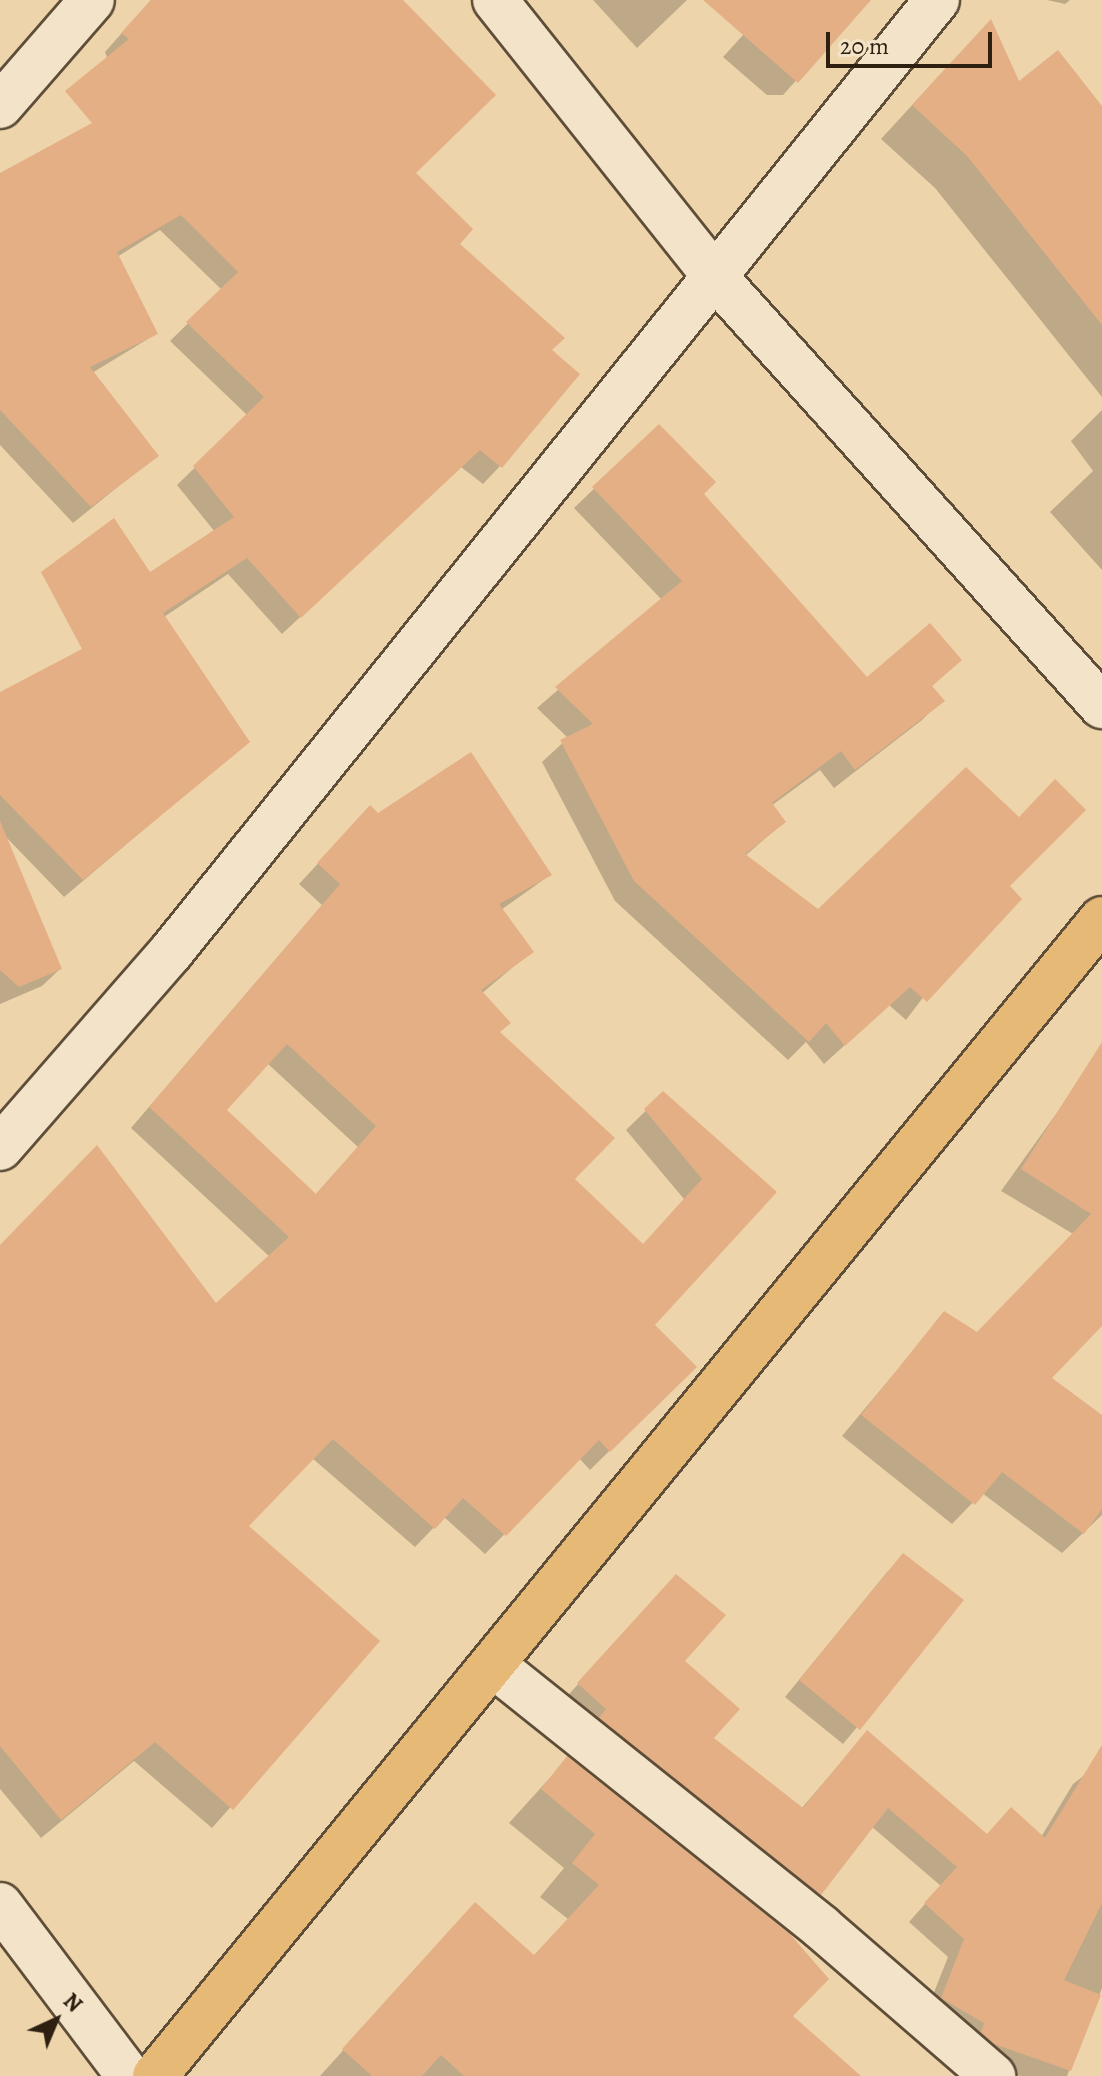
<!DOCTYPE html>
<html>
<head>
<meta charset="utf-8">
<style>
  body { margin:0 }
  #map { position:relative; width:1102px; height:2076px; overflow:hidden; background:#edd4ab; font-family:Alegreya,serif }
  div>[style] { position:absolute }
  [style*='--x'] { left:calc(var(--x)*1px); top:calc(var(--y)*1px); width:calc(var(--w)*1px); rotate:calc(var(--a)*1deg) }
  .shadow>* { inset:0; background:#0003 }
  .building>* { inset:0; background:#e4af85 }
  .roads { filter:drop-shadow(2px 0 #5e4d38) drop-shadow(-2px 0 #5e4d38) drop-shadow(0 2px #5e4d38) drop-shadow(0 -2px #5e4d38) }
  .minor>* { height:44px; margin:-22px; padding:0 22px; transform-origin:22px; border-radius:22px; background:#f3e3c8 }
  .major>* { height:44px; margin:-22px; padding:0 22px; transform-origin:22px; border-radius:22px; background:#e6ba76 }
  span { translate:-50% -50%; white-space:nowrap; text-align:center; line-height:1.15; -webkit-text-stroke:8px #f3e3c8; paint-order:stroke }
  .north { position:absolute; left:16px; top:1980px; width:80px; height:80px; -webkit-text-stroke:6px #f3e3c8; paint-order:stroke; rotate:44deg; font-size:22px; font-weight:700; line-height:32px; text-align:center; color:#2e2011 }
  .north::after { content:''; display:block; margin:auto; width:28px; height:36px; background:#2e2011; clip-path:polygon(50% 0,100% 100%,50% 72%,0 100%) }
  .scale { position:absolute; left:826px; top:32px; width:166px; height:36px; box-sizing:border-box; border:4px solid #2e2011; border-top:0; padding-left:10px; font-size:24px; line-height:28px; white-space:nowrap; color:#2e2011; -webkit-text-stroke:6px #f3e3c8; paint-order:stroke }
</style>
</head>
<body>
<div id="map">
  <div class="shadow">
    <div style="clip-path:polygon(151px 0,400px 0,413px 173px,457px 244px,549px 351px,500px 466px,483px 484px,461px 467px,282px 634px,228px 574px,164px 617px,247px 742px,64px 897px,6px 837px,60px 969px,42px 986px,0 1004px,0 696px,114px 664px,52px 568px,113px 520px,150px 575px,215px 532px,177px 485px,248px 416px,170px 341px,222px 290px,160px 230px,117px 257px,156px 334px,92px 373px,156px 456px,73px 523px,0 445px,0 195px,164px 210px,105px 52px)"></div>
    <div style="clip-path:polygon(593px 0,687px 0,637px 48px)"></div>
    <div style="clip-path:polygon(775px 0,869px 0,783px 95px,767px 95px,723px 57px)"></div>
    <div style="clip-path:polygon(1047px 0,1070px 0,1065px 4px)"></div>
    <div style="clip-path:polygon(959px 54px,1019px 84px,1102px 109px,1102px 397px,935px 188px,881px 139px)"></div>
    <div style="clip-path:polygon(1102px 410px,1102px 570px,1050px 512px,1093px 471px,1071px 441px)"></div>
    <div style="clip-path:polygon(659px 426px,701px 494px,867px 680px,959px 660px,931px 687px,942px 700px,922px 720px,834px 788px,820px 770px,771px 806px,784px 822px,745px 856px,818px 912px,1007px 886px,906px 1020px,889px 1005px,824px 1064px,806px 1042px,788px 1060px,615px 901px,542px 762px,568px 738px,537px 708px,662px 600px,574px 508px)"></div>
    <div style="clip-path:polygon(evenodd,378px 815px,550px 875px,501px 910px,532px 951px,481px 994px,572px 1179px,642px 1246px,684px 1199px,626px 1130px,663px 1094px,774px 1193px,652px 1325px,694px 1367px,590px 1470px,579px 1458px,485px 1554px,444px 1517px,415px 1547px,312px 1458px,246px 1526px,377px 1641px,212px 1828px,134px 1761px,41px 1838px,0 1789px,0 1248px,216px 1306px,270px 1257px,131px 1128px,322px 905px,299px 884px,351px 828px,378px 815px,267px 1063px,358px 1147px,315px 1195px,224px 1111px,267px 1063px)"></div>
    <div style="clip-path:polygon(1076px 1086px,1102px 1103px,1102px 1251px,1001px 1191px)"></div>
    <div style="clip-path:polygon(1102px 1313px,1102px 1323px,1049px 1378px,1102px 1418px,1102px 1515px,1062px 1553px,982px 1493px,952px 1524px,842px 1436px,944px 1314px,977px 1334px)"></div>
    <div style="clip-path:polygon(888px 1571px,962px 1601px,843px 1744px,785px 1697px)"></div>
    <div style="clip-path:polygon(659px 1594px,711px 1739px,801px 1809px,867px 1732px,986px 1836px,1041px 1837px,1073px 1784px,1102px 1762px,1102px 1988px,1067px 2076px,1020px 2076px,977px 2061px,925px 2015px,948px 1957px,909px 1922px,941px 1886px,871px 1826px,802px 1911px,562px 1702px)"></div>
    <div style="clip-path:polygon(567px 1759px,790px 2016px,858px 2076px,320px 2076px,475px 1904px,533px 1957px,568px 1919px,540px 1897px,564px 1868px,509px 1823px)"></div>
  </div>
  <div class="building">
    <div style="clip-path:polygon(151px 0,403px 0,496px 95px,416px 173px,473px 229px,460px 244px,565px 338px,552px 350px,580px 374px,502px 468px,480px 450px,301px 618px,247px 558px,163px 613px,250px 742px,83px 880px,0 795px,0 692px,82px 649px,41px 572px,114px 518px,150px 572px,234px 517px,193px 466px,264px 397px,186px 322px,238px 272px,181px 215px,117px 252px,158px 334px,90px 367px,159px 456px,91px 507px,0 410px,0 173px,92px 123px,65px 91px,129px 39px,121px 33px)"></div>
    <div style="clip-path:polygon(703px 0,871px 0,798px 83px)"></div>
    <div style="clip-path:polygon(991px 19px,1019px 81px,1058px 50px,1102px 106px,1102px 325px,967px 156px,912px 105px)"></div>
    <div style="clip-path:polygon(659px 424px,716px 482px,704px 494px,867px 677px,930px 623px,962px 660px,932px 686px,945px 701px,855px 770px,841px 751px,772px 803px,786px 822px,745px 854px,818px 909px,966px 767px,1019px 817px,1055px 779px,1086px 810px,1010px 886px,1022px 899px,927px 1002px,910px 987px,845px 1046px,826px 1023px,809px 1042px,634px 881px,560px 740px,593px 724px,555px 687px,682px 581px,592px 487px)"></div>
    <div style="clip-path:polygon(evenodd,471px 752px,552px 875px,499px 904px,534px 952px,481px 990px,511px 1023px,500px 1032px,615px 1138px,575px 1179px,643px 1244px,702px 1179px,644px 1109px,663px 1091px,777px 1192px,655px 1325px,697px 1367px,610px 1452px,599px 1440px,506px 1536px,463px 1498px,435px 1529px,333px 1439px,249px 1526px,380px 1641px,233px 1810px,155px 1742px,61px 1820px,0 1746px,0 1245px,97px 1145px,216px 1303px,289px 1237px,149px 1107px,340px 884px,317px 863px,370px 805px,378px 813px,471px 752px,287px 1044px,376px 1126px,316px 1194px,227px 1110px,287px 1044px)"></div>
    <div style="clip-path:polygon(0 821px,62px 969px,19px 987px,0 970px)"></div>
    <div style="clip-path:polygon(1102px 1042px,1102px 1326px,1052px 1378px,1102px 1415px,1102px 1509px,1084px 1534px,1002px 1472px,975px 1505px,861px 1415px,944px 1311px,977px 1332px,1091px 1214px,1021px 1169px)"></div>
    <div style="clip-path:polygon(903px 1553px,964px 1600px,860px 1730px,799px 1680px)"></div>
    <div style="clip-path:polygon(676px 1574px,726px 1615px,685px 1661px,740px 1709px,714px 1738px,803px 1808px,867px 1730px,987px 1834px,1011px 1807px,1045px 1838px,1102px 1745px,1102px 1903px,1064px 1980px,1101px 1995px,1071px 2071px,994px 2044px,981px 2032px,984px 2023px,941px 1998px,964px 1939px,924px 1903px,957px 1867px,888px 1808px,821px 1895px,599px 1718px,606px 1709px,577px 1683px)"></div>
    <div style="clip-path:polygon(567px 1756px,790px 1934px,829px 1979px,793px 2016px,861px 2076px,464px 2076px,441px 2055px,422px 2076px,372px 2076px,342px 2049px,475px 1902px,534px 1955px,599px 1885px,572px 1863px,595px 1834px,541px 1789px)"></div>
  </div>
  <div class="roads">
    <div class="minor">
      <div style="--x:495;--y:0;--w:354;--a:51.5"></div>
      <div style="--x:715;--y:277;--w:578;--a:47.95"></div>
      <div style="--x:0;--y:106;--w:140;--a:-49"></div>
      <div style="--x:0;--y:1148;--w:260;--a:-48.9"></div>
      <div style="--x:171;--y:952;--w:1222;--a:-51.18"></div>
      <div style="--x:493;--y:1665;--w:420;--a:38.6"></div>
      <div style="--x:821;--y:1927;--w:228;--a:40.9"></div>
      <div style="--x:0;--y:1905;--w:214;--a:53"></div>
    </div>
    <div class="major">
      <div style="--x:155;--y:2076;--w:1495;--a:-50.7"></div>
    </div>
  </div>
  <div class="north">N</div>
  <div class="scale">20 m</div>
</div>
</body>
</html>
